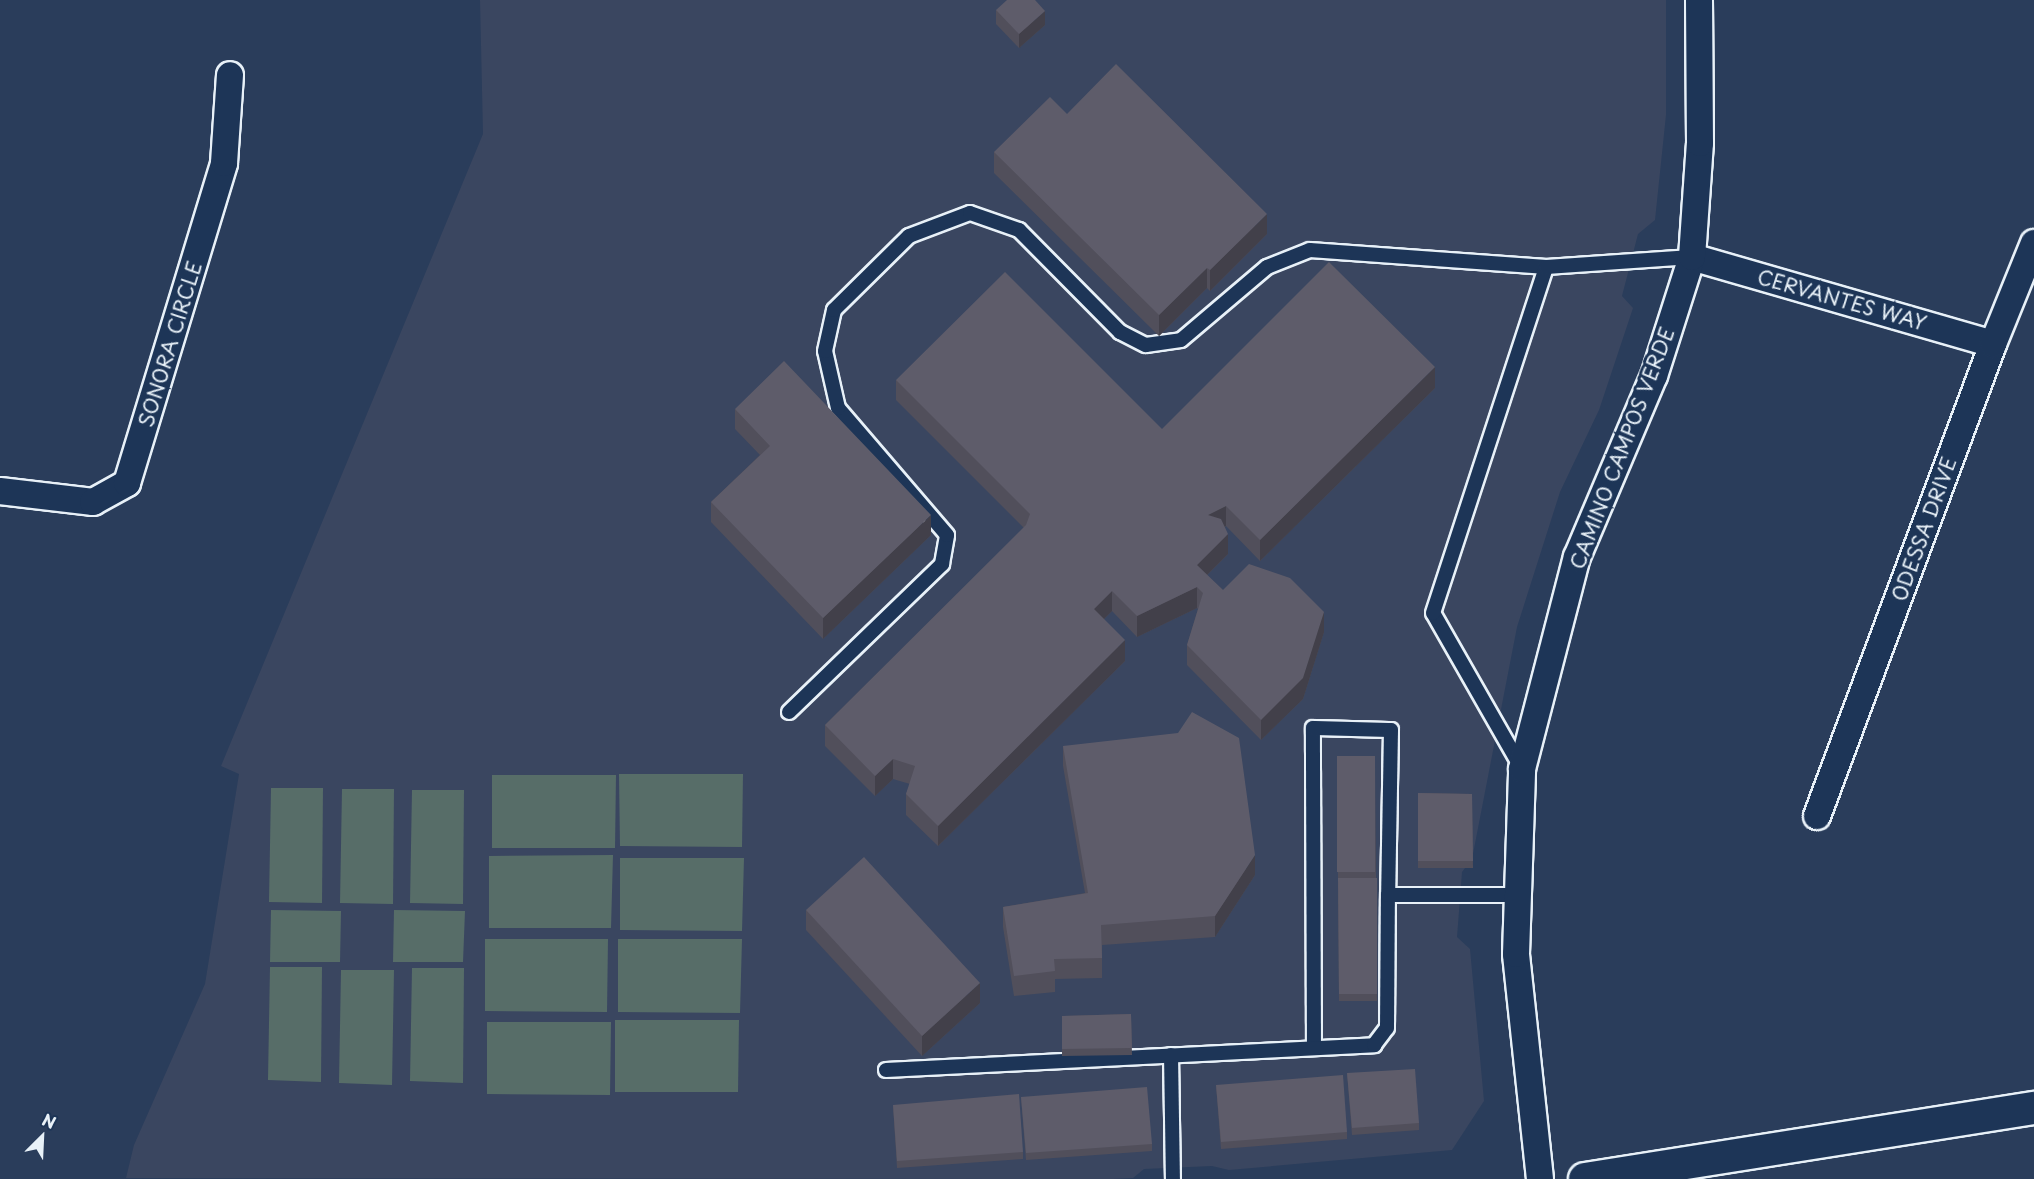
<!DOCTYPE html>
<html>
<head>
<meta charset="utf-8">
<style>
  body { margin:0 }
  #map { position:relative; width:2034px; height:1179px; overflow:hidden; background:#2a3d5b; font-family:"Playpen Sans",sans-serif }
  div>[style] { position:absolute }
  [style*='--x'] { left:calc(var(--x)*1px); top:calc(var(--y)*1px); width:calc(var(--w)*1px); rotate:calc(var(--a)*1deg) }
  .built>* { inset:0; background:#3a4660 }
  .green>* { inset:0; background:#576d68 }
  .roads { filter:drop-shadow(2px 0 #e8f1f8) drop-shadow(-2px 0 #e8f1f8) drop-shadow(0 2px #e8f1f8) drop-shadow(0 -2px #e8f1f8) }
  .service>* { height:14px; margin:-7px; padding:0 7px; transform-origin:7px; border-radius:7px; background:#1d3557 }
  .minor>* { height:26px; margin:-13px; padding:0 13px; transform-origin:13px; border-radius:13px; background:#1d3557 }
  .tertiary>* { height:32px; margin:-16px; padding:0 16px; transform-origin:16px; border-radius:16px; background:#1d3557 }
  .wall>* { inset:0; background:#514f5b }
  .shaded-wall>* { inset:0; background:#42404a }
  .building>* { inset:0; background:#5e5c6a }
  span { translate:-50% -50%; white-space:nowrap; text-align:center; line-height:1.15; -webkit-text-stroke:6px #1d3557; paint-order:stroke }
  .street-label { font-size:20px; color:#e8f1f8 }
  .north { position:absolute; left:12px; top:1107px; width:60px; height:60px; -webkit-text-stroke:4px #1d3557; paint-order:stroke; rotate:24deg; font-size:16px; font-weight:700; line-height:24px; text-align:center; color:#e8f1f8 }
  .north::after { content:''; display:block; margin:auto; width:21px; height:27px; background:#e8f1f8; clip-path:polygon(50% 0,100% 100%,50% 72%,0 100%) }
</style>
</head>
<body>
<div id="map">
  <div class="built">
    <div style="clip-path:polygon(480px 0,1666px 0,1666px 115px,1655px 220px,1638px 234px,1622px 296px,1633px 308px,1599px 410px,1560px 492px,1517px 627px,1472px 859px,1462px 872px,1457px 937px,1470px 949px,1484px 1101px,1452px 1150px,1229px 1170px,1212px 1166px,1144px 1169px,1133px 1178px,1113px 1179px,126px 1178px,134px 1145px,205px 984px,239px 774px,221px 766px,483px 134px)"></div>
  </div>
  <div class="green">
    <div style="clip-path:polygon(619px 774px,743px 774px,742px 847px,620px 846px)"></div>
    <div style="clip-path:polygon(492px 775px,616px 775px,615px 848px,492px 848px)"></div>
    <div style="clip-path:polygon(271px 788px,323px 788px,322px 903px,269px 902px)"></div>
    <div style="clip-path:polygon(342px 789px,394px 789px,393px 904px,340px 903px)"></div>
    <div style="clip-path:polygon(412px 790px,464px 790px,463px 904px,410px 903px)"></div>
    <div style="clip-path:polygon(613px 855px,611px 928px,489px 928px,489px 856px)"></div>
    <div style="clip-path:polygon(620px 858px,744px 858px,742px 931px,620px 930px)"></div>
    <div style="clip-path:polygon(271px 910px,341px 911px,340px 962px,270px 962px)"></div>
    <div style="clip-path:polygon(394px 910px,465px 911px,463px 962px,393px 962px)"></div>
    <div style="clip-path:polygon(485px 939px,608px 939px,607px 1012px,485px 1011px)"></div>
    <div style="clip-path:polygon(618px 939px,742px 939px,740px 1013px,618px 1012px)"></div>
    <div style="clip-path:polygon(270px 967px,322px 967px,321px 1082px,268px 1080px)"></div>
    <div style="clip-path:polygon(412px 968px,464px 968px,463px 1083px,410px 1081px)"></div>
    <div style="clip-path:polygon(341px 970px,394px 970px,392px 1085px,339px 1083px)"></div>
    <div style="clip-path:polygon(615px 1020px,739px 1020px,738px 1092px,615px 1092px)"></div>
    <div style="clip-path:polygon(487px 1022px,611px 1022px,610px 1095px,487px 1094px)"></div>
  </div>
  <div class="roads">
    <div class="service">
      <div style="--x:789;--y:712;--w:213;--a:-44"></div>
      <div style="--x:942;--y:564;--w:29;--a:-80"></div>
      <div style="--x:947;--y:535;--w:167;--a:-130.6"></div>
      <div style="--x:838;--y:408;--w:58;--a:-102.8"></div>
      <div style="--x:825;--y:351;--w:42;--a:-77.6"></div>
      <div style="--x:834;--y:310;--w:105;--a:-44.6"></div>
      <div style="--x:909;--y:236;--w:65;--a:-20.7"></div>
      <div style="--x:970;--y:213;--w:52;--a:19.1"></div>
      <div style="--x:1019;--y:230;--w:144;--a:45.3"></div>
      <div style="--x:1120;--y:332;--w:29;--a:27"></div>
      <div style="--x:1146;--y:345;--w:35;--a:-8"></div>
      <div style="--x:1181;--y:340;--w:113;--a:-40.3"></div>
      <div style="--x:1267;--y:267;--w:46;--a:-21.6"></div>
      <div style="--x:1310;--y:250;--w:237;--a:4.1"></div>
      <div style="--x:1521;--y:767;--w:177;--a:-119.7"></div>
      <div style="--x:1433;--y:613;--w:364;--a:-71.9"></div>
      <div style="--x:1546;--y:267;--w:146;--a:-3.9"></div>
      <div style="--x:1314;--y:1047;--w:319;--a:-90.2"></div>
      <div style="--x:1313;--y:728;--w:78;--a:1.5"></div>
      <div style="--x:1391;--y:730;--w:165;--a:91"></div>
      <div style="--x:1171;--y:1055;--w:124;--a:89.1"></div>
      <div style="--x:886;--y:1070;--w:489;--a:-2.9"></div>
      <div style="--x:1374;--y:1045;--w:21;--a:-53"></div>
      <div style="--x:1387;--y:1028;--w:133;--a:-89.6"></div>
      <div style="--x:1388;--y:895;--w:130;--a:0"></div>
    </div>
    <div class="minor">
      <div style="--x:1692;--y:257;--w:313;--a:16.1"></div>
      <div style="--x:0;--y:491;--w:94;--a:6.7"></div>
      <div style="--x:93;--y:502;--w:39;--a:-29"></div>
      <div style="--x:127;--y:483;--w:334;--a:-73.1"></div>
      <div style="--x:224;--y:163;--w:88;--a:-86.1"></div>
      <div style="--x:1817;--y:816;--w:504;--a:-69.55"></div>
      <div style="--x:1993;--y:344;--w:109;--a:-67.9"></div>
      <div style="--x:1540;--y:1179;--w:226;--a:-96.1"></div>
      <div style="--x:1516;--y:954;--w:185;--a:-88.1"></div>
      <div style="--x:1522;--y:769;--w:219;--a:-75.5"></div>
      <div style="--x:1577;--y:557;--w:197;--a:-67"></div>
      <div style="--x:1654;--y:376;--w:125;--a:-72.3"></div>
      <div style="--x:1692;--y:257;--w:114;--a:-86"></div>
      <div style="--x:1700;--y:143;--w:143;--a:-90.4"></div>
    </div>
    <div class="tertiary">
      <div style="--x:1585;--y:1179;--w:455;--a:-9"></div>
    </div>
  </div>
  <div class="wall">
    <div style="clip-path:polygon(996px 10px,1045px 25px,1019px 48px,996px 24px)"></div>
    <div style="clip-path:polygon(1067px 114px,1267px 234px,1210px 291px,1207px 288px,1159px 336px,994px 173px,994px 152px)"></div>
    <div style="clip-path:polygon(896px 380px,1162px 429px,1435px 388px,1260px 561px,1226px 526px,1225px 527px,1228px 554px,1207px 575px,1223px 590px,1324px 632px,1303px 699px,1261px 740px,1187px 665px,1187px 645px,1198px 609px,1197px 608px,1137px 637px,1112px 611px,1104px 619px,1125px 661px,938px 846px,906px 815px,906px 794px,910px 784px,893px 779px,875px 796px,825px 746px,825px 725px,1024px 528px,896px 400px)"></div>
    <div style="clip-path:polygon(735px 409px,931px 535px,823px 639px,711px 522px,711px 502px,760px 455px,735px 429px)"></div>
    <div style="clip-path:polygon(1063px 746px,1255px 875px,1215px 937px,1102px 945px,1102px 978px,1055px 979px,1055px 992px,1014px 996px,1003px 927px,1003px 907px,1085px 893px,1063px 766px)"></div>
    <div style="clip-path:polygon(1337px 756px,1375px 756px,1377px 1001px,1339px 1001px)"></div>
    <div style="clip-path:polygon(1418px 793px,1472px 794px,1473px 868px,1418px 868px)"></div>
    <div style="clip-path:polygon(806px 910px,980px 1003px,922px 1056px,806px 930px)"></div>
    <div style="clip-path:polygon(1131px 1014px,1132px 1055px,1062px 1056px,1062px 1016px)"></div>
    <div style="clip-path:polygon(1347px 1073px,1419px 1123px,1419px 1130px,1352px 1135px)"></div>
    <div style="clip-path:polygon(1216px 1085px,1347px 1132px,1347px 1139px,1221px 1149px)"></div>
    <div style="clip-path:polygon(1021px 1097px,1152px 1144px,1152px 1151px,1026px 1160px)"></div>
    <div style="clip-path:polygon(893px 1105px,1023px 1152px,1023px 1159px,897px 1168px)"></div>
  </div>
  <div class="shaded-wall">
    <div style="clip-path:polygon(1045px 11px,1045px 25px,1019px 48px,1019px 34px)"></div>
    <div style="clip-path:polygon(1267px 214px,1267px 234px,1210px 291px,1210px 270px)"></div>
    <div style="clip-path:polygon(1207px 268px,1207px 288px,1159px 336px,1159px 315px)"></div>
    <div style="clip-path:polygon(1435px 367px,1435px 388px,1260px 561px,1260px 540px)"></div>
    <div style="clip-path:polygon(1226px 506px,1226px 526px,1208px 535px,1208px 515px)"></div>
    <div style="clip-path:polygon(931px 515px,931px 535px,823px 639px,823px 618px)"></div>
    <div style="clip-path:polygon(1228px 534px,1228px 554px,1197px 585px,1197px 565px)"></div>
    <div style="clip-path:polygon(1197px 587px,1197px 608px,1137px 637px,1137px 616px)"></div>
    <div style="clip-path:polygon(1112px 591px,1112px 611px,1094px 629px,1094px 609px)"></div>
    <div style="clip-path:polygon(1324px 612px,1324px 632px,1303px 699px,1261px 740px,1261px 720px)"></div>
    <div style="clip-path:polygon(1125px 640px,1125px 661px,938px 846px,938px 826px)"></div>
    <div style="clip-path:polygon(893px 759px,893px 779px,875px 796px,875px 776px)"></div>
    <div style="clip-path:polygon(1255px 855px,1255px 875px,1215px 937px,1215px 916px)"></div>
    <div style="clip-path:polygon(980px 983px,980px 1003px,922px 1056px,922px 1036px)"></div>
  </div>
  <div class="building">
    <div style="clip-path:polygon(1007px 0,1035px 0,1045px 11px,1019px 34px,996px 10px)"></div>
    <div style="clip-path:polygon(1116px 64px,1267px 214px,1210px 270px,1207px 268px,1159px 315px,994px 152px,1050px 97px,1067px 114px)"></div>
    <div style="clip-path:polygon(1329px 262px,1435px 367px,1260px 540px,1226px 506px,1208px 515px,1221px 519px,1228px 534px,1197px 565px,1223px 590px,1249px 564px,1290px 578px,1324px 612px,1303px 678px,1261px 720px,1187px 645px,1203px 593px,1197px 587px,1137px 616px,1112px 591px,1094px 609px,1125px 640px,938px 826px,906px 794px,915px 766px,893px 759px,875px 776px,825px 725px,1026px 525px,1030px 514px,896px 380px,1005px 272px,1162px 429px)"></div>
    <div style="clip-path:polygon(784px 361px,931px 515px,823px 618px,711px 502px,770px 446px,735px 409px)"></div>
    <div style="clip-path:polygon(1192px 712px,1239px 738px,1255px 855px,1215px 916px,1101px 925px,1102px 958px,1054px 959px,1055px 971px,1014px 976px,1003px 907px,1088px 893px,1063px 746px,1178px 733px)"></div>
    <div style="clip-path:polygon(1337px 756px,1375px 756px,1375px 872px,1337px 872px)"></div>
    <div style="clip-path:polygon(1418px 793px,1472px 794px,1473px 861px,1418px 861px)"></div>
    <div style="clip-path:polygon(864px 857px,980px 983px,922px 1036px,806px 910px)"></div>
    <div style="clip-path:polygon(1338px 878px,1377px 878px,1377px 994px,1339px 994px)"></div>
    <div style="clip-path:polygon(1131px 1014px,1132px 1048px,1062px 1049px,1062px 1016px)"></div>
    <div style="clip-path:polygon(1415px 1069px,1419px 1123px,1352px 1128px,1347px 1073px)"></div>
    <div style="clip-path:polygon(1343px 1075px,1347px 1132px,1221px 1142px,1216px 1085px)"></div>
    <div style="clip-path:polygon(1147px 1087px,1152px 1144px,1026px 1153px,1021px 1097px)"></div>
    <div style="clip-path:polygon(1019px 1094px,1023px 1152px,897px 1161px,893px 1105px)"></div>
  </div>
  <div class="street-label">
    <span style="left:1842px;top:300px;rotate:16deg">CERVANTES WAY</span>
    <span style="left:170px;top:344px;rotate:-73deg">SONORA CIRCLE</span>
    <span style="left:1622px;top:448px;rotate:-69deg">CAMINO CAMPOS VERDE</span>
    <span style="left:1924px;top:529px;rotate:-70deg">ODESSA DRIVE</span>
  </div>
  <div class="north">N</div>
</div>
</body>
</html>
